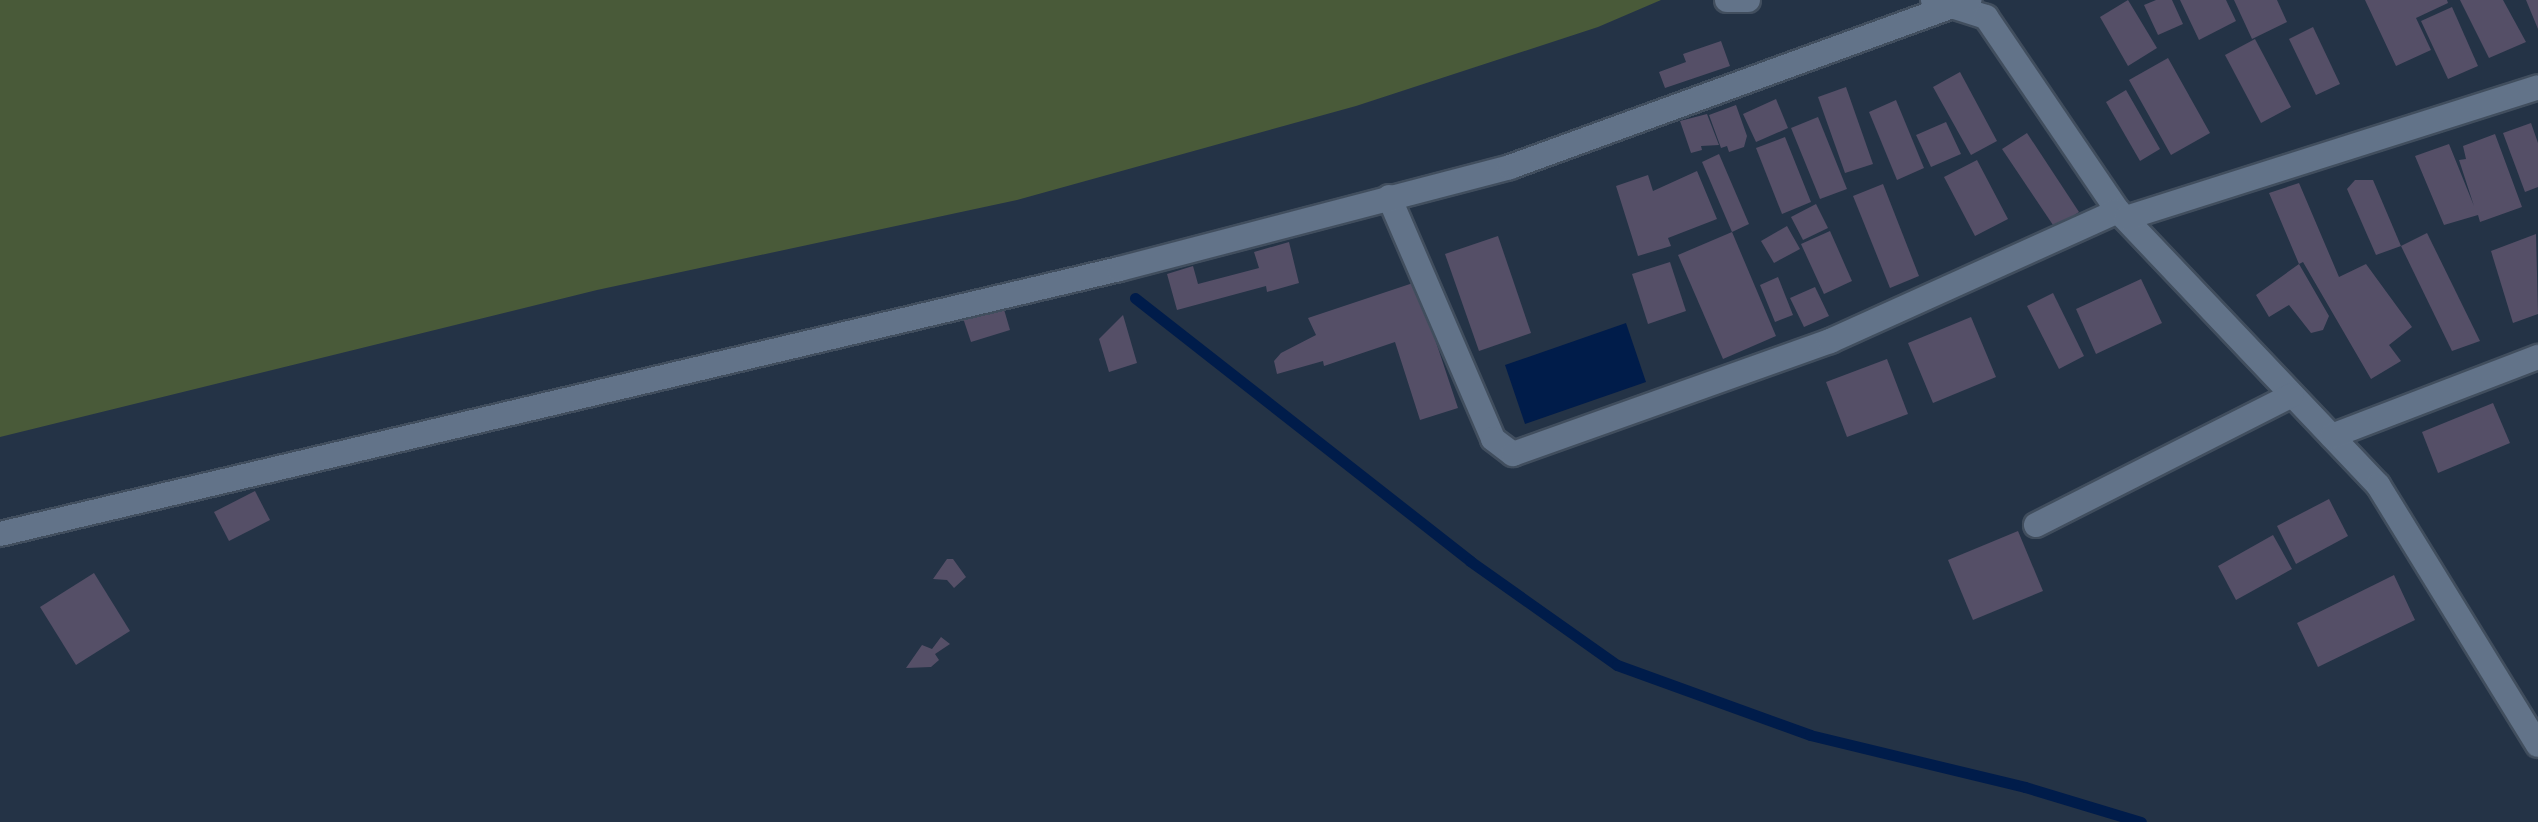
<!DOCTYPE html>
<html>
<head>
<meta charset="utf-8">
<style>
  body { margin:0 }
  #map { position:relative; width:2538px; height:822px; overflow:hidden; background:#243346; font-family:"Noto Sans",sans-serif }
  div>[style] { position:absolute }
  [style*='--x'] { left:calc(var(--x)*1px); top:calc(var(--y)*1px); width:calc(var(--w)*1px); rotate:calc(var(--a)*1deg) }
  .green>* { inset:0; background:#495a39 }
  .water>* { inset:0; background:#001c4a }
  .stream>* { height:11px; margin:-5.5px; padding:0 5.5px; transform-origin:5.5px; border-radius:5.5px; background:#001c4a }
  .building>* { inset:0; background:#554f67 }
  .roads { filter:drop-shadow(2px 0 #414e5e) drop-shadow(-2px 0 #414e5e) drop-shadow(0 2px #414e5e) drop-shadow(0 -2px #414e5e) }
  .street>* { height:24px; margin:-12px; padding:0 12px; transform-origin:12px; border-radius:12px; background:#627389 }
  .secondary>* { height:24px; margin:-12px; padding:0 12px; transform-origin:12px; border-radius:12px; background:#627389 }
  span { translate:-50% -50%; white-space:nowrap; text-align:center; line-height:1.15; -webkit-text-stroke:6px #1a293b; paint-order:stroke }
</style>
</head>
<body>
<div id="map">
  <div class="green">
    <div style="clip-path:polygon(0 0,1661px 0,1598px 27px,1356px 106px,1017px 200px,597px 290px,0 437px)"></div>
  </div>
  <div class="water">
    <div style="clip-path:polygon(1626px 323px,1646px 382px,1525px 424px,1505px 365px)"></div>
  </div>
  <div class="stream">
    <div style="--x:1135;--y:298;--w:426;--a:38.1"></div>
    <div style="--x:1470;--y:561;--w:180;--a:35.3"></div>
    <div style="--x:1617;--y:665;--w:205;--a:19.9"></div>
    <div style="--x:1810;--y:735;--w:221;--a:13.6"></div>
    <div style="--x:2025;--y:787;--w:121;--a:16.8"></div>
  </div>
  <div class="building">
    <div style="clip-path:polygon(2128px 0,2157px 48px,2128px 66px,2100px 17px)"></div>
    <div style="clip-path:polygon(2156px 0,2172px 0,2183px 24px,2158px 35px,2144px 5px)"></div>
    <div style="clip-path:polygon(2180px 0,2226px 0,2236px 21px,2199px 40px)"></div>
    <div style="clip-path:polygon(2234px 0,2277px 0,2287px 22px,2252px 39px)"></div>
    <div style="clip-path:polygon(2365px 0,2447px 0,2448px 3px,2416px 18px,2431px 50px,2396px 66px)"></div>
    <div style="clip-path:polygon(2460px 0,2503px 0,2526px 42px,2489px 58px)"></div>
    <div style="clip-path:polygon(2526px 0,2538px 0,2538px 29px)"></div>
    <div style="clip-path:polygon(2452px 7px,2478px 66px,2448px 79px,2421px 21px)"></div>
    <div style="clip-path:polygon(2313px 27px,2340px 84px,2316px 95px,2289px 39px)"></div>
    <div style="clip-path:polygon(2255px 39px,2291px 107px,2261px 123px,2225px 55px)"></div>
    <div style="clip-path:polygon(1721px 41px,1730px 66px,1665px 88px,1659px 72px,1686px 62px,1683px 54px)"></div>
    <div style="clip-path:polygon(2168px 58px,2210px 133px,2171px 155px,2129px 80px)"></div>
    <div style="clip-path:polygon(1960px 72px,1997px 141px,1971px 155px,1933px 87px)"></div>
    <div style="clip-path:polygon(1846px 87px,1873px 164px,1845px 173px,1818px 97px)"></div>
    <div style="clip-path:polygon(2126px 90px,2160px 149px,2140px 161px,2106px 102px)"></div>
    <div style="clip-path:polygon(1776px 99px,1788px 128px,1756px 142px,1743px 114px)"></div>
    <div style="clip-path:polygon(1896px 100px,1924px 168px,1897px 180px,1869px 112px)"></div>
    <div style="clip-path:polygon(1736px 105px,1747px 136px,1744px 147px,1729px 152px,1727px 146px,1721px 148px,1709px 115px)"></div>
    <div style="clip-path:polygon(1707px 114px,1719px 145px,1701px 146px,1702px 150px,1691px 153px,1680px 121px)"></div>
    <div style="clip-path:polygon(1818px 117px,1847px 189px,1820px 199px,1791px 128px)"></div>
    <div style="clip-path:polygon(1946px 122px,1961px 154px,1931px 167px,1916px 135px)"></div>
    <div style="clip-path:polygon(2531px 123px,2538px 143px,2538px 187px,2525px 192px,2503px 133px)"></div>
    <div style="clip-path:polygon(2027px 133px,2079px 212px,2055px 228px,2002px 149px)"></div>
    <div style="clip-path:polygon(2495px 134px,2522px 207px,2480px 222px,2478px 215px,2444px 225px,2415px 156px,2449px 144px,2474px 206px,2459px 160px,2466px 159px,2463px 146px)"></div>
    <div style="clip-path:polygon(1785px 137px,1811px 202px,1782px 214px,1756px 148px)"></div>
    <div style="clip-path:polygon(1719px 154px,1749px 224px,1732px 232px,1702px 162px)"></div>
    <div style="clip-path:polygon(1977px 160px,2008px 219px,1975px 236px,1944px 177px)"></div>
    <div style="clip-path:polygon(1697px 171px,1717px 219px,1668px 238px,1671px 246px,1638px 256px,1616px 186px,1648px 175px,1653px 191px)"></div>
    <div style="clip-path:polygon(2355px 180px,2373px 180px,2401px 246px,2376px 255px,2347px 189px)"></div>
    <div style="clip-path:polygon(2299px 183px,2339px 277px,2366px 264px,2412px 327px,2389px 345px,2401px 361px,2371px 379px,2303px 262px,2299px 264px,2269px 193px)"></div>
    <div style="clip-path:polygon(1883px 184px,1919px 276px,1890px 288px,1853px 196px)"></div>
    <div style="clip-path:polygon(1816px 204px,1828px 228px,1803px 240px,1791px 217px)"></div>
    <div style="clip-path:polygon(1787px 226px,1800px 249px,1774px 263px,1761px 241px)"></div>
    <div style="clip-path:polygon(1830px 231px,1852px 281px,1824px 294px,1801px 244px)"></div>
    <div style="clip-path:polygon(1732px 232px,1776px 336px,1723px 359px,1678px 255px)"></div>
    <div style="clip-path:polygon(2427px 233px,2480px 341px,2452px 351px,2401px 246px)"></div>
    <div style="clip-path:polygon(2536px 234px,2538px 314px,2513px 323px,2491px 251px)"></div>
    <div style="clip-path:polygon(1498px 236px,1531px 333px,1479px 351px,1445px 254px)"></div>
    <div style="clip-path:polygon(1289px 242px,1299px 283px,1267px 292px,1266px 286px,1177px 310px,1167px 274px,1193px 266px,1198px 284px,1259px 268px,1254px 252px)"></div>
    <div style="clip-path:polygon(1670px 262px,1686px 311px,1648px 324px,1632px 274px)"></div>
    <div style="clip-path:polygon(2299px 264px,2329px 316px,2323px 330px,2311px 333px,2289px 305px,2269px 317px,2256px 295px)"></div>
    <div style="clip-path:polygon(1778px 277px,1793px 315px,1775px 322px,1760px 285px)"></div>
    <div style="clip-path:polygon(2141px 279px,2162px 323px,2096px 354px,2076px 309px)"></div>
    <div style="clip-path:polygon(1416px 282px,1458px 408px,1420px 420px,1395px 342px,1324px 366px,1323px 361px,1277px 374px,1274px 361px,1281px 353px,1316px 335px,1308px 318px)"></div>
    <div style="clip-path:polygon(1815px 287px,1829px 316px,1804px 327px,1790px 298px)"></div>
    <div style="clip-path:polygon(2053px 293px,2084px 356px,2059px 369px,2027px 306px)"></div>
    <div style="clip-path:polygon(1003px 306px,1010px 330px,971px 342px,963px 318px)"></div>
    <div style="clip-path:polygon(1123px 315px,1137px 363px,1109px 372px,1099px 339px)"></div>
    <div style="clip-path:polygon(1971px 317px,1996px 377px,1933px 403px,1908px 343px)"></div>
    <div style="clip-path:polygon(1887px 359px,1908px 414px,1847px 437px,1826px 382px)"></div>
    <div style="clip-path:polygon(2493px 403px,2510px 443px,2438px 473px,2422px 432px)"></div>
    <div style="clip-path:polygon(255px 491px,270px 520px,229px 541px,214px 512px)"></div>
    <div style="clip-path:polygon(2329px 499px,2348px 536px,2296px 564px,2277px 526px)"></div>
    <div style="clip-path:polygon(2018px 531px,2043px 591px,1973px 620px,1948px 560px)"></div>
    <div style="clip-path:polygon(2273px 535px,2292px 569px,2236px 600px,2218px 566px)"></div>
    <div style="clip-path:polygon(947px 559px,953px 559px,966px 577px,954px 588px,947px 580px,933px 579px)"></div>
    <div style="clip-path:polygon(94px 573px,130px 631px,76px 665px,40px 607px)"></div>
    <div style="clip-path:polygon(2394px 575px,2415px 620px,2318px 667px,2297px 623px)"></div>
    <div style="clip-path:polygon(941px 637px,950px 644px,935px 654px,939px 660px,931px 667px,906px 668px,922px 645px,932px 649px)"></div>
  </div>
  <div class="roads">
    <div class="street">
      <div style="--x:1727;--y:0;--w:21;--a:0"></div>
      <div style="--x:1933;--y:0;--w:56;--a:17.8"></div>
      <div style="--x:1986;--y:17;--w:235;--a:55.8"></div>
      <div style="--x:2118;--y:211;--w:378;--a:46.5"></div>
      <div style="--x:2378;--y:485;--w:305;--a:58.4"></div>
      <div style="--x:1389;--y:197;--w:263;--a:66.7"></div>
      <div style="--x:1493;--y:439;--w:25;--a:37"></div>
      <div style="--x:1513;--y:454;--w:337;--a:-19.6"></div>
      <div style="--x:1830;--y:341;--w:316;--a:-24.3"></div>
      <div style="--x:2126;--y:218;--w:432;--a:-17.6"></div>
      <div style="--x:2332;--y:436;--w:221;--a:-21"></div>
      <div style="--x:2036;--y:525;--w:287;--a:-26.9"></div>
    </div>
    <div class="secondary">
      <div style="--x:0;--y:534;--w:1150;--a:-13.32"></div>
      <div style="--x:1119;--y:269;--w:404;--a:-14.6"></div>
      <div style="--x:1510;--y:167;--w:489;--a:-20"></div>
    </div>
  </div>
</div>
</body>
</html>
